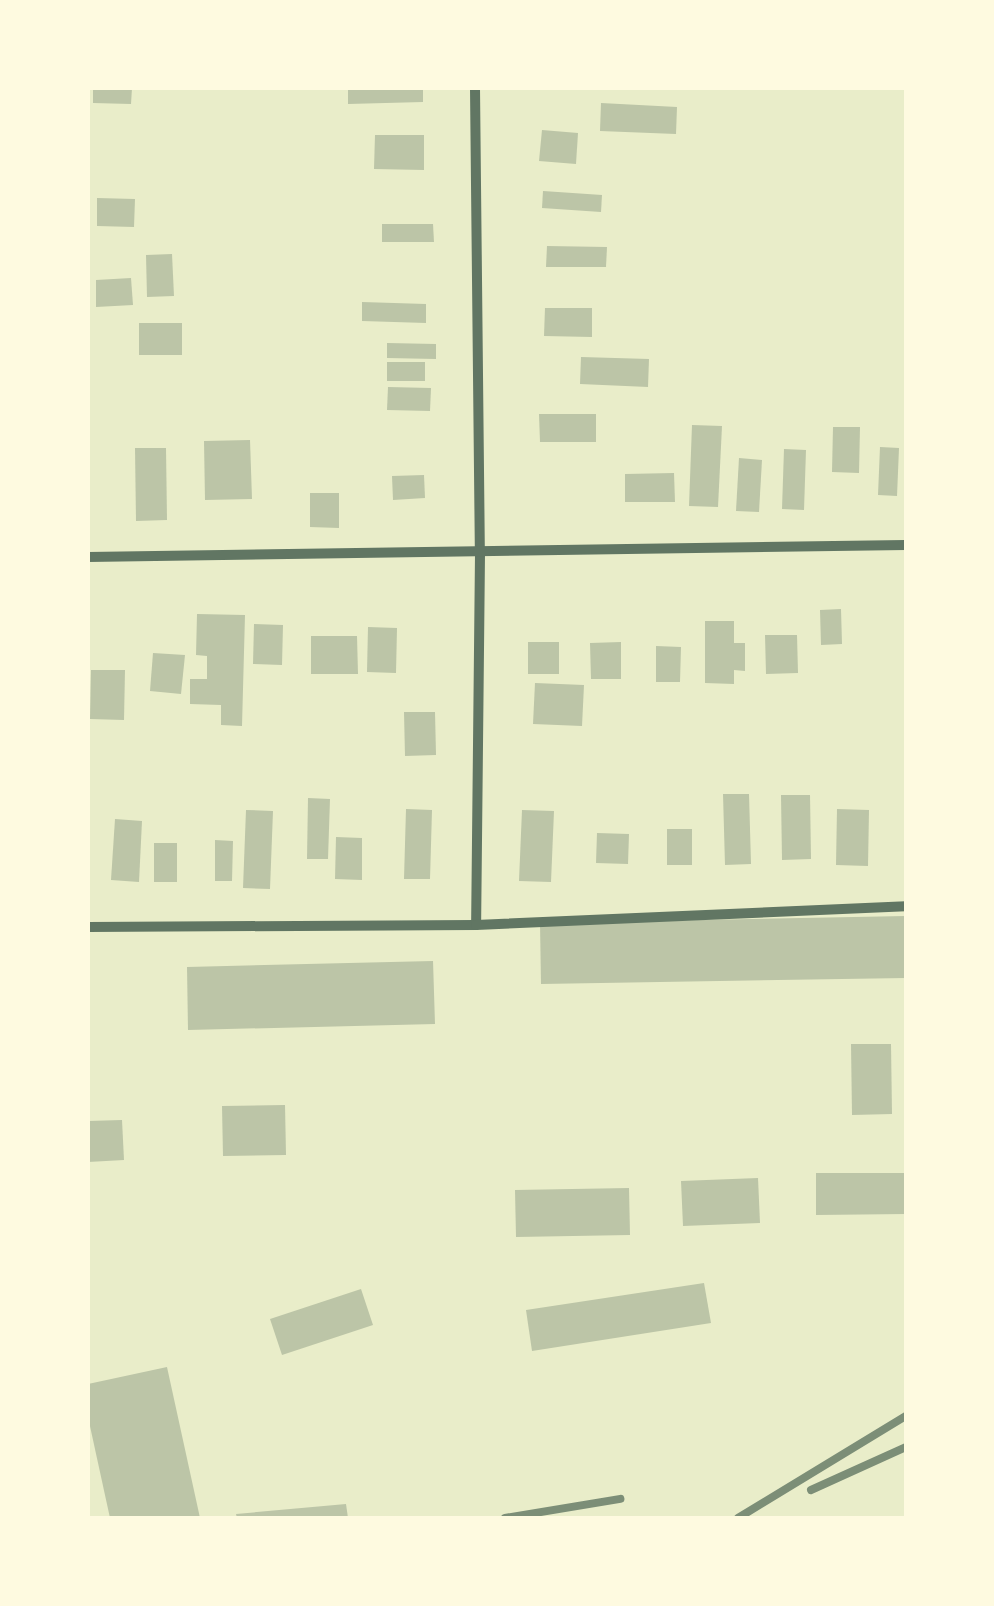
<!DOCTYPE html>
<html>
<head>
<meta charset="utf-8">
<style>
  body { margin:0 }
  #map { position:relative; width:994px; height:1606px; overflow:hidden; background:#e9edc9; font-family:"IBM Plex Sans",sans-serif }
  div>[style] { position:absolute }
  [style*='--x'] { left:calc(var(--x)*1px); top:calc(var(--y)*1px); width:calc(var(--w)*1px); rotate:calc(var(--a)*1deg) }
  .building>* { inset:0; background:#bcc5a7 }
  .minor>* { height:10px; margin:-5px; padding:0 5px; transform-origin:5px; border-radius:5px; background:#617663 }
  .rail>* { height:8px; margin:-4px; padding:0 4px; transform-origin:4px; border-radius:4px; background:#7c8e77 }
  span { translate:-50% -50%; white-space:nowrap; text-align:center; line-height:1.15; -webkit-text-stroke:10px #fefae0; paint-order:stroke }
  .frame { position:absolute; inset:0; border:90px solid #fefae0; pointer-events:none }
</style>
</head>
<body>
<div id="map">
  <div class="building">
    <div style="clip-path:polygon(93px 88px,132px 88px,131px 104px,93px 103px)"></div>
    <div style="clip-path:polygon(348px 88px,423px 88px,423px 102px,348px 104px)"></div>
    <div style="clip-path:polygon(601px 103px,677px 107px,676px 134px,600px 131px)"></div>
    <div style="clip-path:polygon(542px 130px,578px 133px,576px 164px,539px 161px)"></div>
    <div style="clip-path:polygon(375px 135px,424px 135px,424px 170px,374px 169px)"></div>
    <div style="clip-path:polygon(543px 191px,602px 195px,601px 212px,542px 208px)"></div>
    <div style="clip-path:polygon(97px 198px,135px 199px,134px 227px,97px 226px)"></div>
    <div style="clip-path:polygon(382px 224px,433px 224px,434px 242px,382px 242px)"></div>
    <div style="clip-path:polygon(547px 246px,607px 247px,606px 267px,546px 267px)"></div>
    <div style="clip-path:polygon(172px 254px,174px 296px,147px 297px,146px 255px)"></div>
    <div style="clip-path:polygon(131px 278px,133px 305px,96px 307px,96px 280px)"></div>
    <div style="clip-path:polygon(362px 302px,426px 304px,426px 323px,362px 321px)"></div>
    <div style="clip-path:polygon(545px 308px,592px 308px,592px 337px,544px 336px)"></div>
    <div style="clip-path:polygon(139px 323px,182px 323px,182px 355px,139px 355px)"></div>
    <div style="clip-path:polygon(387px 343px,436px 344px,436px 359px,387px 358px)"></div>
    <div style="clip-path:polygon(581px 357px,649px 359px,648px 387px,580px 384px)"></div>
    <div style="clip-path:polygon(387px 362px,425px 362px,425px 381px,387px 381px)"></div>
    <div style="clip-path:polygon(388px 387px,431px 388px,430px 411px,387px 410px)"></div>
    <div style="clip-path:polygon(539px 414px,596px 414px,596px 442px,540px 442px)"></div>
    <div style="clip-path:polygon(692px 425px,722px 426px,718px 507px,689px 506px)"></div>
    <div style="clip-path:polygon(833px 427px,860px 427px,859px 473px,832px 472px)"></div>
    <div style="clip-path:polygon(250px 440px,252px 499px,205px 500px,204px 441px)"></div>
    <div style="clip-path:polygon(880px 447px,899px 448px,897px 496px,878px 495px)"></div>
    <div style="clip-path:polygon(135px 448px,166px 448px,167px 520px,136px 521px)"></div>
    <div style="clip-path:polygon(784px 449px,806px 450px,804px 510px,782px 509px)"></div>
    <div style="clip-path:polygon(739px 458px,762px 460px,759px 512px,736px 511px)"></div>
    <div style="clip-path:polygon(674px 473px,675px 502px,625px 502px,625px 474px)"></div>
    <div style="clip-path:polygon(424px 475px,425px 498px,393px 500px,392px 476px)"></div>
    <div style="clip-path:polygon(310px 493px,339px 493px,339px 528px,310px 527px)"></div>
    <div style="clip-path:polygon(841px 609px,842px 644px,821px 645px,820px 610px)"></div>
    <div style="clip-path:polygon(197px 614px,245px 615px,242px 726px,221px 725px,221px 705px,190px 704px,190px 679px,207px 679px,207px 656px,196px 655px)"></div>
    <div style="clip-path:polygon(705px 621px,734px 621px,734px 643px,745px 643px,745px 671px,734px 670px,734px 684px,705px 683px)"></div>
    <div style="clip-path:polygon(254px 624px,283px 625px,282px 665px,253px 664px)"></div>
    <div style="clip-path:polygon(368px 627px,397px 628px,396px 673px,367px 672px)"></div>
    <div style="clip-path:polygon(765px 635px,797px 635px,798px 673px,766px 674px)"></div>
    <div style="clip-path:polygon(311px 636px,357px 636px,358px 674px,311px 674px)"></div>
    <div style="clip-path:polygon(528px 642px,559px 642px,559px 674px,528px 674px)"></div>
    <div style="clip-path:polygon(621px 642px,621px 679px,591px 679px,590px 643px)"></div>
    <div style="clip-path:polygon(656px 646px,681px 647px,680px 682px,656px 682px)"></div>
    <div style="clip-path:polygon(153px 653px,185px 655px,181px 694px,150px 691px)"></div>
    <div style="clip-path:polygon(91px 670px,125px 670px,124px 720px,90px 719px)"></div>
    <div style="clip-path:polygon(535px 683px,584px 685px,582px 726px,533px 724px)"></div>
    <div style="clip-path:polygon(404px 712px,435px 712px,436px 755px,405px 756px)"></div>
    <div style="clip-path:polygon(723px 794px,749px 794px,751px 864px,725px 865px)"></div>
    <div style="clip-path:polygon(781px 795px,810px 795px,811px 859px,782px 860px)"></div>
    <div style="clip-path:polygon(308px 798px,330px 799px,328px 859px,307px 859px)"></div>
    <div style="clip-path:polygon(406px 809px,432px 810px,430px 879px,404px 879px)"></div>
    <div style="clip-path:polygon(837px 809px,869px 810px,868px 866px,836px 865px)"></div>
    <div style="clip-path:polygon(246px 810px,273px 811px,270px 889px,243px 888px)"></div>
    <div style="clip-path:polygon(522px 810px,554px 811px,551px 882px,519px 881px)"></div>
    <div style="clip-path:polygon(115px 819px,142px 821px,139px 882px,111px 880px)"></div>
    <div style="clip-path:polygon(667px 829px,692px 829px,692px 865px,667px 865px)"></div>
    <div style="clip-path:polygon(597px 833px,629px 834px,628px 864px,596px 863px)"></div>
    <div style="clip-path:polygon(336px 837px,362px 838px,362px 880px,335px 879px)"></div>
    <div style="clip-path:polygon(215px 840px,233px 841px,232px 881px,215px 881px)"></div>
    <div style="clip-path:polygon(154px 843px,177px 843px,177px 882px,154px 882px)"></div>
    <div style="clip-path:polygon(906px 916px,906px 978px,541px 984px,540px 923px)"></div>
    <div style="clip-path:polygon(433px 961px,435px 1024px,188px 1030px,187px 967px)"></div>
    <div style="clip-path:polygon(851px 1044px,891px 1044px,892px 1114px,852px 1115px)"></div>
    <div style="clip-path:polygon(285px 1105px,286px 1155px,223px 1156px,222px 1106px)"></div>
    <div style="clip-path:polygon(122px 1120px,124px 1160px,88px 1162px,88px 1121px)"></div>
    <div style="clip-path:polygon(816px 1173px,906px 1173px,906px 1214px,816px 1215px)"></div>
    <div style="clip-path:polygon(758px 1178px,760px 1223px,683px 1226px,681px 1181px)"></div>
    <div style="clip-path:polygon(629px 1188px,630px 1235px,516px 1237px,515px 1190px)"></div>
    <div style="clip-path:polygon(704px 1283px,711px 1323px,532px 1351px,526px 1310px)"></div>
    <div style="clip-path:polygon(361px 1289px,373px 1325px,282px 1355px,270px 1319px)"></div>
    <div style="clip-path:polygon(167px 1367px,200px 1518px,110px 1518px,88px 1417px,88px 1384px)"></div>
    <div style="clip-path:polygon(346px 1504px,348px 1518px,237px 1518px,236px 1514px)"></div>
  </div>
  <div class="minor">
    <div style="--x:475;--y:88;--w:466;--a:89.4"></div>
    <div style="--x:480;--y:554;--w:371;--a:90.6"></div>
    <div style="--x:88;--y:557;--w:818;--a:-0.84"></div>
    <div style="--x:88;--y:927;--w:388;--a:-0.3"></div>
    <div style="--x:476;--y:925;--w:430;--a:-2.5"></div>
  </div>
  <div class="rail">
    <div style="--x:811;--y:1490;--w:104;--a:-24.4"></div>
    <div style="--x:505;--y:1518;--w:117;--a:-9.4"></div>
    <div style="--x:738;--y:1518;--w:197;--a:-31.3"></div>
  </div>
  <div class="frame"></div>
</div>
</body>
</html>
